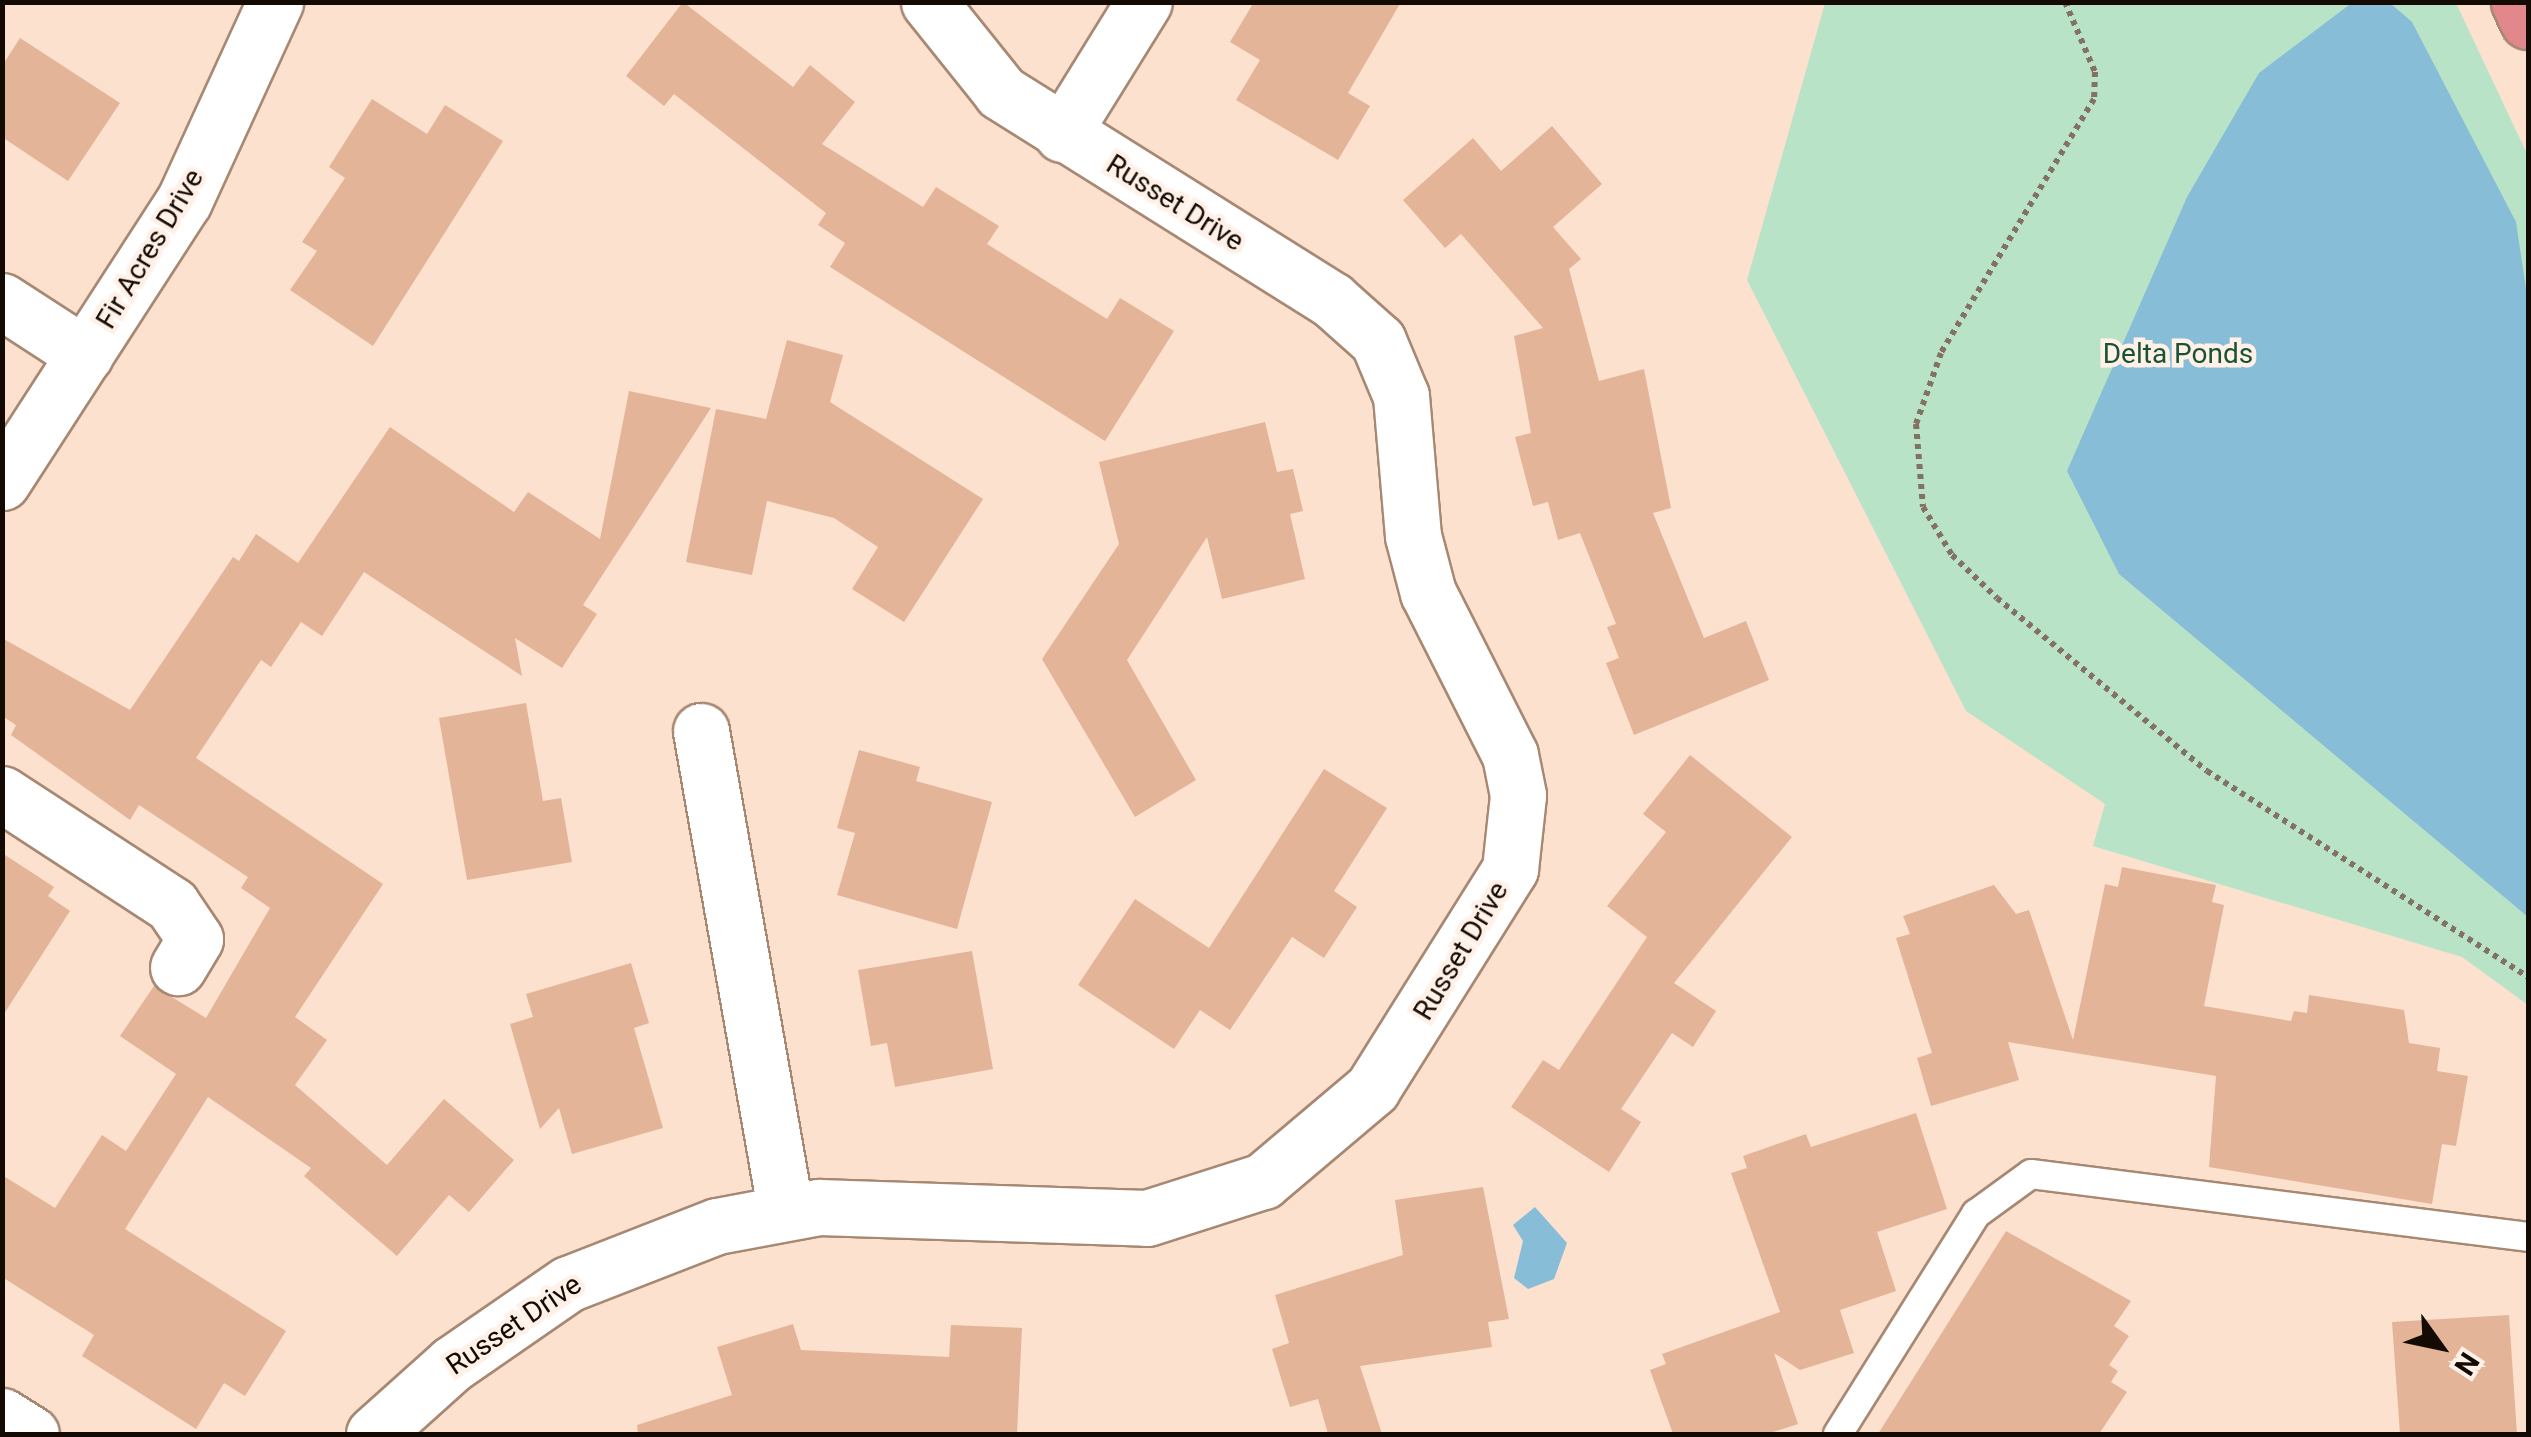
<!DOCTYPE html>
<html>
<head>
<meta charset="utf-8">
<style>
  body { margin:0 }
  #map { position:relative; width:2531px; height:1437px; overflow:hidden; background:#fce1ce; font-family:Roboto,sans-serif }
  div>[style] { position:absolute }
  [style*='--x'] { left:calc(var(--x)*1px); top:calc(var(--y)*1px); width:calc(var(--w)*1px); rotate:calc(var(--a)*1deg) }
  .green>* { inset:0; background:#b9e3c7 }
  .water>* { inset:0; background:#87bdd7 }
  .building>* { inset:0; background:#e3b497 }
  .path>* { height:6px; margin-top:-3px; transform-origin:0; background:repeating-linear-gradient(90deg,#837164 0 5px,transparent 0 10px) }
  .roads { filter:drop-shadow(2px 0 #a78873) drop-shadow(-2px 0 #a78873) drop-shadow(0 2px #a78873) drop-shadow(0 -2px #a78873) }
  .service>* { height:28px; margin:-14px; padding:0 14px; transform-origin:14px; border-radius:14px; background:#fff }
  .minor>* { height:55px; margin:-27.5px; padding:0 27.5px; transform-origin:27.5px; border-radius:27.5px; background:#fff }
  .motorway>* { height:55px; margin:-27.5px; padding:0 27.5px; transform-origin:27.5px; border-radius:27.5px; background:#e2878c }
  span { translate:-50% -50%; white-space:nowrap; text-align:center; line-height:1.15; -webkit-text-stroke:9px #fff1e8; paint-order:stroke }
  .street-label { font-size:28px; color:#140a04 }
  .park-label { font-size:28px; color:#1a5234 }
  .frame { position:absolute; inset:0; border:5px solid #140a04; pointer-events:none }
  .north { position:absolute; left:2391px; top:1297px; width:100px; height:100px; -webkit-text-stroke:8px #fff1e8; paint-order:stroke; rotate:123deg; font-size:28px; font-weight:700; line-height:40px; text-align:center; color:#140a04 }
  .north::after { content:''; display:block; margin:auto; width:35px; height:45px; background:#140a04; clip-path:polygon(50% 0,100% 100%,50% 72%,0 100%) }
</style>
</head>
<body>
<div id="map">
  <div class="green">
    <div style="clip-path:polygon(1825px 3px,2456px 3px,2528px 156px,2528px 1005px,2462px 957px,2093px 846px,2105px 804px,1966px 711px,1747px 280px)"></div>
  </div>
  <div class="water">
    <div style="clip-path:polygon(2353px 2px,2390px 3px,2412px 22px,2516px 222px,2528px 302px,2528px 917px,2119px 574px,2067px 471px,2187px 197px,2259px 73px)"></div>
    <div style="clip-path:polygon(1535px 1207px,1567px 1243px,1554px 1279px,1528px 1289px,1514px 1278px,1523px 1241px,1513px 1225px)"></div>
  </div>
  <div class="building">
    <div style="clip-path:polygon(683px 2px,793px 87px,810px 65px,855px 102px,822px 144px,923px 207px,936px 187px,999px 226px,987px 244px,1107px 319px,1120px 298px,1174px 331px,1105px 441px,830px 267px,845px 243px,818px 225px,826px 213px,674px 94px,664px 106px,626px 76px)"></div>
    <div style="clip-path:polygon(1254px 2px,1401px 2px,1348px 93px,1370px 106px,1338px 160px,1236px 100px,1260px 60px,1230px 42px)"></div>
    <div style="clip-path:polygon(20px 38px,120px 103px,68px 181px,2px 137px,2px 66px)"></div>
    <div style="clip-path:polygon(372px 99px,427px 134px,445px 105px,503px 141px,373px 346px,290px 290px,317px 251px,302px 242px,345px 178px,329px 167px)"></div>
    <div style="clip-path:polygon(1552px 126px,1602px 184px,1553px 227px,1581px 259px,1569px 269px,1599px 381px,1644px 369px,1671px 508px,1653px 513px,1704px 638px,1746px 621px,1769px 680px,1634px 735px,1606px 663px,1619px 658px,1607px 627px,1616px 624px,1580px 533px,1558px 540px,1548px 502px,1533px 506px,1515px 437px,1531px 433px,1514px 336px,1543px 328px,1461px 234px,1445px 248px,1403px 200px,1473px 138px,1501px 171px)"></div>
    <div style="clip-path:polygon(787px 340px,843px 355px,830px 402px,983px 499px,904px 622px,852px 589px,878px 547px,834px 518px,767px 501px,752px 575px,686px 562px,716px 409px,766px 419px)"></div>
    <div style="clip-path:polygon(629px 391px,711px 408px,583px 605px,597px 614px,562px 668px,515px 638px,522px 676px,364px 572px,322px 636px,301px 622px,271px 667px,261px 660px,196px 758px,383px 884px,295px 1017px,327px 1040px,295px 1085px,387px 1165px,444px 1099px,514px 1160px,469px 1212px,449px 1195px,397px 1256px,304px 1176px,311px 1168px,208px 1097px,125px 1229px,286px 1331px,245px 1396px,224px 1383px,196px 1429px,82px 1356px,94px 1335px,2px 1277px,2px 1175px,55px 1208px,102px 1135px,126px 1151px,176px 1074px,120px 1036px,154px 986px,206px 1018px,270px 908px,241px 888px,248px 877px,139px 805px,130px 820px,11px 735px,16px 725px,2px 716px,2px 638px,130px 710px,233px 557px,239px 561px,256px 534px,298px 563px,390px 427px,514px 512px,528px 492px,600px 539px)"></div>
    <div style="clip-path:polygon(1265px 422px,1277px 472px,1293px 469px,1303px 511px,1290px 514px,1305px 579px,1222px 599px,1207px 537px,1127px 660px,1196px 780px,1135px 817px,1042px 659px,1119px 544px,1099px 462px)"></div>
    <div style="clip-path:polygon(526px 703px,543px 801px,561px 798px,572px 862px,467px 880px,439px 718px)"></div>
    <div style="clip-path:polygon(859px 750px,920px 767px,916px 781px,992px 802px,957px 929px,837px 895px,855px 833px,837px 828px)"></div>
    <div style="clip-path:polygon(1690px 755px,1792px 837px,1674px 983px,1716px 1011px,1693px 1047px,1672px 1033px,1621px 1109px,1641px 1122px,1609px 1172px,1511px 1107px,1543px 1060px,1559px 1070px,1647px 937px,1607px 906px,1666px 832px,1643px 814px)"></div>
    <div style="clip-path:polygon(1324px 769px,1387px 808px,1334px 891px,1357px 907px,1324px 958px,1292px 937px,1230px 1030px,1200px 1010px,1174px 1049px,1078px 985px,1135px 899px,1209px 948px)"></div>
    <div style="clip-path:polygon(2px 853px,54px 887px,48px 896px,70px 911px,2px 1017px)"></div>
    <div style="clip-path:polygon(2122px 867px,2216px 885px,2212px 902px,2224px 905px,2204px 1006px,2291px 1021px,2294px 1011px,2307px 1013px,2309px 995px,2404px 1010px,2409px 1043px,2440px 1048px,2437px 1071px,2468px 1076px,2456px 1146px,2442px 1144px,2432px 1204px,2209px 1167px,2216px 1076px,2008px 1042px,2019px 1080px,1931px 1106px,1917px 1058px,1932px 1053px,1896px 938px,1910px 934px,1903px 916px,1994px 885px,2016px 914px,2029px 910px,2073px 1040px,2105px 884px,2118px 887px)"></div>
    <div style="clip-path:polygon(972px 951px,993px 1069px,895px 1087px,887px 1043px,871px 1046px,858px 970px)"></div>
    <div style="clip-path:polygon(631px 963px,649px 1023px,634px 1028px,663px 1128px,572px 1154px,559px 1108px,540px 1129px,510px 1024px,533px 1017px,526px 994px)"></div>
    <div style="clip-path:polygon(1916px 1113px,1947px 1209px,1877px 1232px,1896px 1291px,1840px 1310px,1854px 1353px,1800px 1370px,1774px 1353px,1798px 1424px,1767px 1434px,1673px 1434px,1650px 1370px,1666px 1364px,1662px 1354px,1780px 1312px,1731px 1173px,1747px 1168px,1743px 1156px,1806px 1134px,1811px 1147px)"></div>
    <div style="clip-path:polygon(1483px 1187px,1509px 1319px,1488px 1322px,1492px 1347px,1360px 1366px,1382px 1434px,1328px 1434px,1318px 1399px,1290px 1407px,1272px 1349px,1289px 1343px,1275px 1295px,1403px 1255px,1395px 1200px)"></div>
    <div style="clip-path:polygon(2006px 1231px,2131px 1301px,2114px 1326px,2129px 1336px,2109px 1365px,2118px 1371px,2111px 1382px,2127px 1392px,2099px 1434px,1878px 1434px)"></div>
    <div style="clip-path:polygon(2509px 1315px,2517px 1434px,2400px 1434px,2392px 1322px)"></div>
    <div style="clip-path:polygon(793px 1324px,801px 1350px,949px 1357px,951px 1325px,1022px 1328px,1017px 1434px,638px 1434px,637px 1425px,732px 1395px,717px 1347px)"></div>
  </div>
  <div class="path">
    <div style="--x:2065;--y:2;--w:76;--a:66.8"></div>
    <div style="--x:2095;--y:72;--w:27;--a:92"></div>
    <div style="--x:2094;--y:99;--w:297;--a:121.1"></div>
    <div style="--x:1941;--y:353;--w:75;--a:109.4"></div>
    <div style="--x:1916;--y:424;--w:83;--a:85.2"></div>
    <div style="--x:1923;--y:507;--w:56;--a:58.9"></div>
    <div style="--x:1952;--y:555;--w:62;--a:43.7"></div>
    <div style="--x:1997;--y:598;--w:272;--a:39.5"></div>
    <div style="--x:2207;--y:771;--w:381;--a:32.7"></div>
  </div>
  <div class="roads">
    <div class="service">
      <div style="--x:1838;--y:1434;--w:260;--a:-57.9"></div>
      <div style="--x:1976;--y:1214;--w:68;--a:-36"></div>
      <div style="--x:2031;--y:1174;--w:501;--a:7.22"></div>
    </div>
    <div class="minor">
      <div style="--x:1062;--y:134;--w:155;--a:-58.2"></div>
      <div style="--x:2;--y:301;--w:99;--a:33"></div>
      <div style="--x:2;--y:482;--w:335;--a:-57.1"></div>
      <div style="--x:184;--y:201;--w:219;--a:-65.4"></div>
      <div style="--x:701;--y:731;--w:488;--a:80"></div>
      <div style="--x:2;--y:794;--w:203;--a:33.1"></div>
      <div style="--x:172;--y:905;--w:41;--a:55.9"></div>
      <div style="--x:195;--y:939;--w:33;--a:121"></div>
      <div style="--x:2;--y:1416;--w:34;--a:32"></div>
      <div style="--x:374;--y:1434;--w:105;--a:-41.9"></div>
      <div style="--x:452;--y:1364;--w:141;--a:-34.6"></div>
      <div style="--x:568;--y:1284;--w:160;--a:-21.3"></div>
      <div style="--x:717;--y:1226;--w:104;--a:-10.6"></div>
      <div style="--x:819;--y:1207;--w:328;--a:1.9"></div>
      <div style="--x:1147;--y:1218;--w:122;--a:-17.7"></div>
      <div style="--x:1263;--y:1181;--w:143;--a:-40.2"></div>
      <div style="--x:1372;--y:1089;--w:260;--a:-57.9"></div>
      <div style="--x:1510;--y:869;--w:74;--a:-83.8"></div>
      <div style="--x:1518;--y:795;--w:41;--a:-101.3"></div>
      <div style="--x:1510;--y:755;--w:182;--a:-116.8"></div>
      <div style="--x:1428;--y:593;--w:59;--a:-104.7"></div>
      <div style="--x:1413;--y:536;--w:141;--a:-94.9"></div>
      <div style="--x:1401;--y:396;--w:60;--a:-112.7"></div>
      <div style="--x:1378;--y:341;--w:62;--a:-138.3"></div>
      <div style="--x:1332;--y:300;--w:391;--a:-147.9"></div>
      <div style="--x:1001;--y:92;--w:115;--a:-128.7"></div>
    </div>
    <div class="motorway">
      <div style="--x:2519;--y:2;--w:21;--a:65"></div>
    </div>
  </div>
  <div class="street-label">
    <span style="left:1175px;top:203px;rotate:32deg">Russet Drive</span>
    <span style="left:150px;top:249px;rotate:-59deg">Fir Acres Drive</span>
    <span style="left:1461px;top:951px;rotate:-59deg">Russet Drive</span>
    <span style="left:514px;top:1325px;rotate:-34deg">Russet Drive</span>
  </div>
  <div class="park-label">
    <span style="left:2178px;top:354px">Delta Ponds</span>
  </div>
  <div class="frame"></div>
  <div class="north">N</div>
</div>
</body>
</html>
